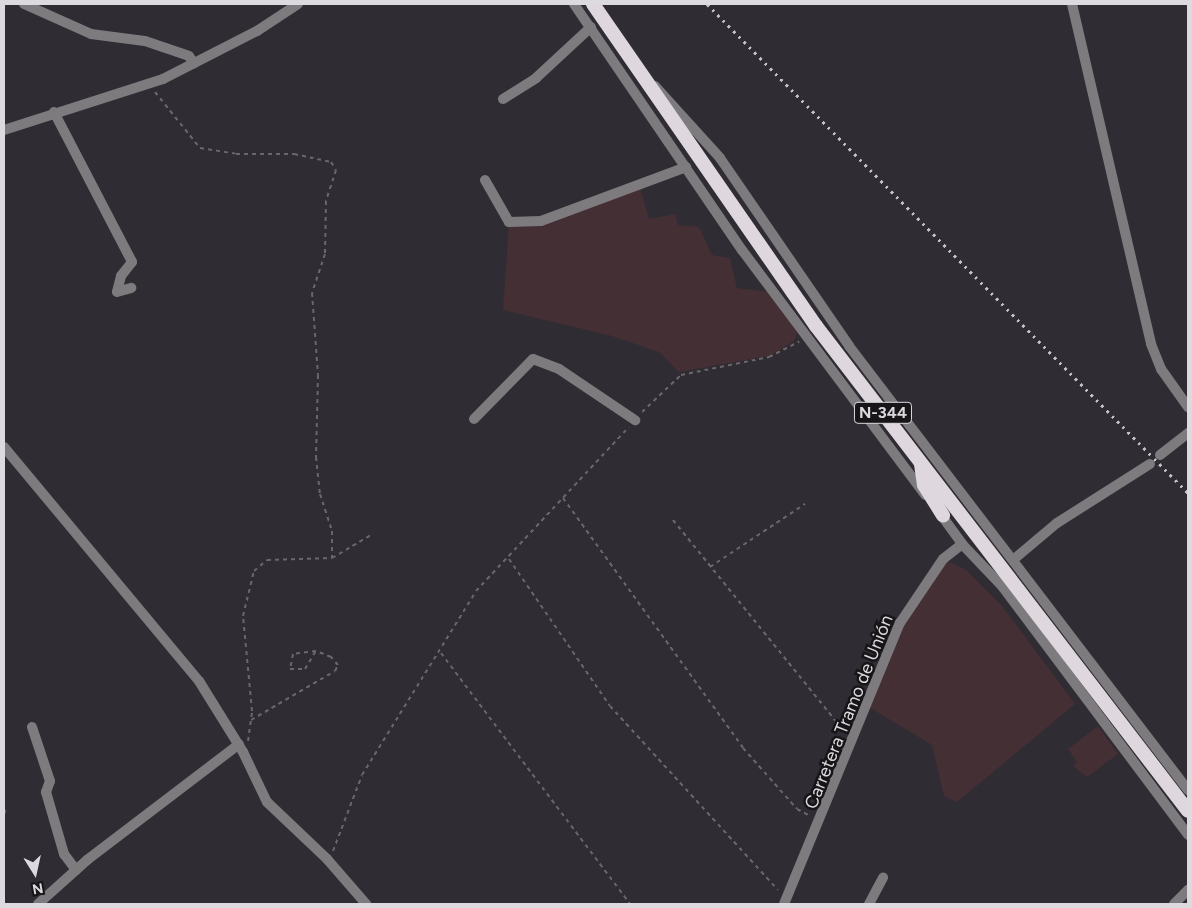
<!DOCTYPE html>
<html>
<head>
<meta charset="utf-8">
<style>
  body { margin:0 }
  #map { position:relative; width:1192px; height:908px; overflow:hidden; background:#302c33; font-family:Figtree,sans-serif }
  div>[style] { position:absolute }
  [style*='--x'] { left:calc(var(--x)*1px); top:calc(var(--y)*1px); width:calc(var(--w)*1px); rotate:calc(var(--a)*1deg) }
  .industrial>* { inset:0; background:#432f34 }
  .path>* { height:2px; margin-top:-1px; transform-origin:0; background:repeating-linear-gradient(90deg,#69666c 0 4px,transparent 0 8px) }
  .minor>* { height:10px; margin:-5px; padding:0 5px; transform-origin:5px; border-radius:5px; background:#7e7b7e }
  .trunk>* { height:14px; margin:-7px; padding:0 7px; transform-origin:7px; border-radius:7px; background:#ded7de }
  .rail>* { height:3px; margin-top:-1.5px; transform-origin:0; background:repeating-linear-gradient(90deg,#c4c2c6 0 2.5px,transparent 0 7.5px) }
  span { translate:-50% -50%; white-space:nowrap; text-align:center; line-height:1.15; -webkit-text-stroke:5px #171518; paint-order:stroke }
  .shield-label span { padding:1px 4px; background:#171518; border:1px solid; border-radius:4px; -webkit-text-stroke-width:0 }
  .shield-label { font-size:16px; color:#dcdade; font-weight:700 }
  .street-label { font-size:18px; color:#dcdade }
  .frame { position:absolute; inset:0; border:5px solid #dcdade; pointer-events:none }
  .north { position:absolute; left:10px; top:848px; width:50px; height:50px; -webkit-text-stroke:4px #171518; paint-order:stroke; rotate:170deg; font-size:14px; font-weight:700; line-height:20px; text-align:center; color:#dcdade }
  .north::after { content:''; display:block; margin:auto; width:18px; height:22px; background:#dcdade; clip-path:polygon(50% 0,100% 100%,50% 72%,0 100%) }
</style>
</head>
<body>
<div id="map">
  <div class="industrial">
    <div style="clip-path:polygon(640px 187px,649px 219px,675px 214px,678px 225px,699px 227px,712px 255px,730px 258px,737px 288px,771px 292px,797px 333px,794px 341px,772px 355px,679px 372px,659px 352px,612px 336px,503px 310px,509px 222px,541px 221px)"></div>
    <div style="clip-path:polygon(943px 559px,966px 570px,1003px 607px,1075px 704px,957px 802px,944px 796px,932px 745px,867px 706px,900px 623px)"></div>
    <div style="clip-path:polygon(1098px 726px,1118px 754px,1087px 777px,1073px 766px,1077px 762px,1068px 749px)"></div>
  </div>
  <div class="path">
    <div style="--x:155;--y:92;--w:72;--a:51.2"></div>
    <div style="--x:200;--y:148;--w:36;--a:9"></div>
    <div style="--x:236;--y:154;--w:58;--a:0"></div>
    <div style="--x:294;--y:154;--w:38;--a:12"></div>
    <div style="--x:331;--y:162;--w:9;--a:58"></div>
    <div style="--x:336;--y:170;--w:33;--a:108"></div>
    <div style="--x:326;--y:201;--w:53;--a:91.1"></div>
    <div style="--x:325;--y:254;--w:41;--a:108.4"></div>
    <div style="--x:312;--y:293;--w:82;--a:85.8"></div>
    <div style="--x:318;--y:375;--w:82;--a:91.4"></div>
    <div style="--x:316;--y:457;--w:37;--a:84"></div>
    <div style="--x:320;--y:494;--w:39;--a:72"></div>
    <div style="--x:332;--y:531;--w:27;--a:90"></div>
    <div style="--x:642;--y:412;--w:54;--a:-43.5"></div>
    <div style="--x:681;--y:375;--w:90;--a:-11.6"></div>
    <div style="--x:769;--y:357;--w:34;--a:-27"></div>
    <div style="--x:563;--y:498;--w:308;--a:54.2"></div>
    <div style="--x:743;--y:748;--w:81;--a:48.5"></div>
    <div style="--x:797;--y:809;--w:15;--a:28"></div>
    <div style="--x:673;--y:520;--w:272;--a:51"></div>
    <div style="--x:509;--y:559;--w:178;--a:55.5"></div>
    <div style="--x:610;--y:706;--w:249;--a:47.6"></div>
    <div style="--x:710;--y:567;--w:114;--a:-33.6"></div>
    <div style="--x:441;--y:653;--w:314;--a:53"></div>
    <div style="--x:251;--y:720;--w:97;--a:-30.3"></div>
    <div style="--x:335;--y:671;--w:7;--a:-63"></div>
    <div style="--x:338;--y:665;--w:11;--a:-131"></div>
    <div style="--x:331;--y:657;--w:16;--a:-158"></div>
    <div style="--x:316;--y:651;--w:23;--a:173"></div>
    <div style="--x:293;--y:654;--w:15;--a:101"></div>
    <div style="--x:290;--y:669;--w:15;--a:0"></div>
    <div style="--x:305;--y:669;--w:21;--a:-59"></div>
    <div style="--x:248;--y:741;--w:30;--a:-82"></div>
    <div style="--x:252;--y:711;--w:95;--a:-95.4"></div>
    <div style="--x:243;--y:616;--w:46;--a:-76.3"></div>
    <div style="--x:254;--y:571;--w:17;--a:-40"></div>
    <div style="--x:267;--y:560;--w:65;--a:-1.8"></div>
    <div style="--x:332;--y:558;--w:45;--a:-30.5"></div>
    <div style="--x:4;--y:814;--w:5;--a:-68"></div>
    <div style="--x:333;--y:851;--w:81;--a:-69.1"></div>
    <div style="--x:362;--y:775;--w:216;--a:-58.2"></div>
    <div style="--x:476;--y:591;--w:224;--a:-47"></div>
  </div>
  <div class="minor">
    <div style="--x:24;--y:4;--w:73;--a:24.1"></div>
    <div style="--x:91;--y:34;--w:54;--a:7.4"></div>
    <div style="--x:145;--y:41;--w:46;--a:18.8"></div>
    <div style="--x:189;--y:56;--w:9;--a:58"></div>
    <div style="--x:574;--y:4;--w:298;--a:55.7"></div>
    <div style="--x:742;--y:250;--w:306;--a:53.2"></div>
    <div style="--x:1072;--y:4;--w:349;--a:76.9"></div>
    <div style="--x:1151;--y:344;--w:27;--a:68"></div>
    <div style="--x:1161;--y:369;--w:47;--a:54.6"></div>
    <div style="--x:655;--y:86;--w:97;--a:47.9"></div>
    <div style="--x:720;--y:158;--w:228;--a:55.5"></div>
    <div style="--x:849;--y:346;--w:559;--a:52.64"></div>
    <div style="--x:503;--y:99;--w:39;--a:-32"></div>
    <div style="--x:536;--y:78;--w:75;--a:-42.8"></div>
    <div style="--x:54;--y:112;--w:169;--a:62.5"></div>
    <div style="--x:132;--y:262;--w:18;--a:128"></div>
    <div style="--x:121;--y:276;--w:16;--a:104"></div>
    <div style="--x:117;--y:292;--w:15;--a:-16"></div>
    <div style="--x:4;--y:130;--w:167;--a:-17.8"></div>
    <div style="--x:163;--y:79;--w:106;--a:-27.1"></div>
    <div style="--x:257;--y:31;--w:49;--a:-33.4"></div>
    <div style="--x:485;--y:180;--w:48;--a:60.3"></div>
    <div style="--x:509;--y:222;--w:32;--a:-2"></div>
    <div style="--x:541;--y:221;--w:155;--a:-20.4"></div>
    <div style="--x:474;--y:419;--w:84;--a:-45.5"></div>
    <div style="--x:533;--y:359;--w:28;--a:21"></div>
    <div style="--x:559;--y:369;--w:92;--a:33.9"></div>
    <div style="--x:4;--y:447;--w:305;--a:50.2"></div>
    <div style="--x:199;--y:681;--w:84;--a:58.2"></div>
    <div style="--x:243;--y:752;--w:55;--a:64.4"></div>
    <div style="--x:267;--y:802;--w:83;--a:43.5"></div>
    <div style="--x:327;--y:859;--w:60;--a:49.1"></div>
    <div style="--x:1160;--y:455;--w:36;--a:-38"></div>
    <div style="--x:939;--y:512;--w:39;--a:54"></div>
    <div style="--x:962;--y:544;--w:58;--a:46.4"></div>
    <div style="--x:1002;--y:586;--w:311;--a:53.2"></div>
    <div style="--x:1013;--y:560;--w:57;--a:-40.1"></div>
    <div style="--x:1057;--y:523;--w:110;--a:-32.4"></div>
    <div style="--x:32;--y:727;--w:57;--a:71.6"></div>
    <div style="--x:50;--y:781;--w:12;--a:110"></div>
    <div style="--x:46;--y:792;--w:65;--a:73.8"></div>
    <div style="--x:64;--y:854;--w:20;--a:53"></div>
    <div style="--x:38;--y:904;--w:66;--a:-41.9"></div>
    <div style="--x:87;--y:860;--w:191;--a:-37.3"></div>
    <div style="--x:784;--y:904;--w:304;--a:-67.6"></div>
    <div style="--x:900;--y:623;--w:77;--a:-56.1"></div>
    <div style="--x:943;--y:559;--w:24;--a:-38"></div>
    <div style="--x:869;--y:904;--w:30;--a:-62"></div>
    <div style="--x:1174;--y:904;--w:20;--a:-45"></div>
  </div>
  <div class="trunk">
    <div style="--x:593;--y:4;--w:392;--a:55.3"></div>
    <div style="--x:816;--y:326;--w:611;--a:52.51"></div>
    <div style="--x:921;--y:464;--w:21;--a:82"></div>
    <div style="--x:924;--y:485;--w:36;--a:58"></div>
  </div>
  <div class="rail">
    <div style="--x:707;--y:4;--w:686;--a:45.47"></div>
  </div>
  <div class="shield-label">
    <span style="left:883px;top:413px">N-344</span>
  </div>
  <div class="street-label">
    <span style="left:849px;top:712px;rotate:-68deg">Carretera Tramo de Unión</span>
  </div>
  <div class="frame"></div>
  <div class="north">N</div>
</div>
</body>
</html>
